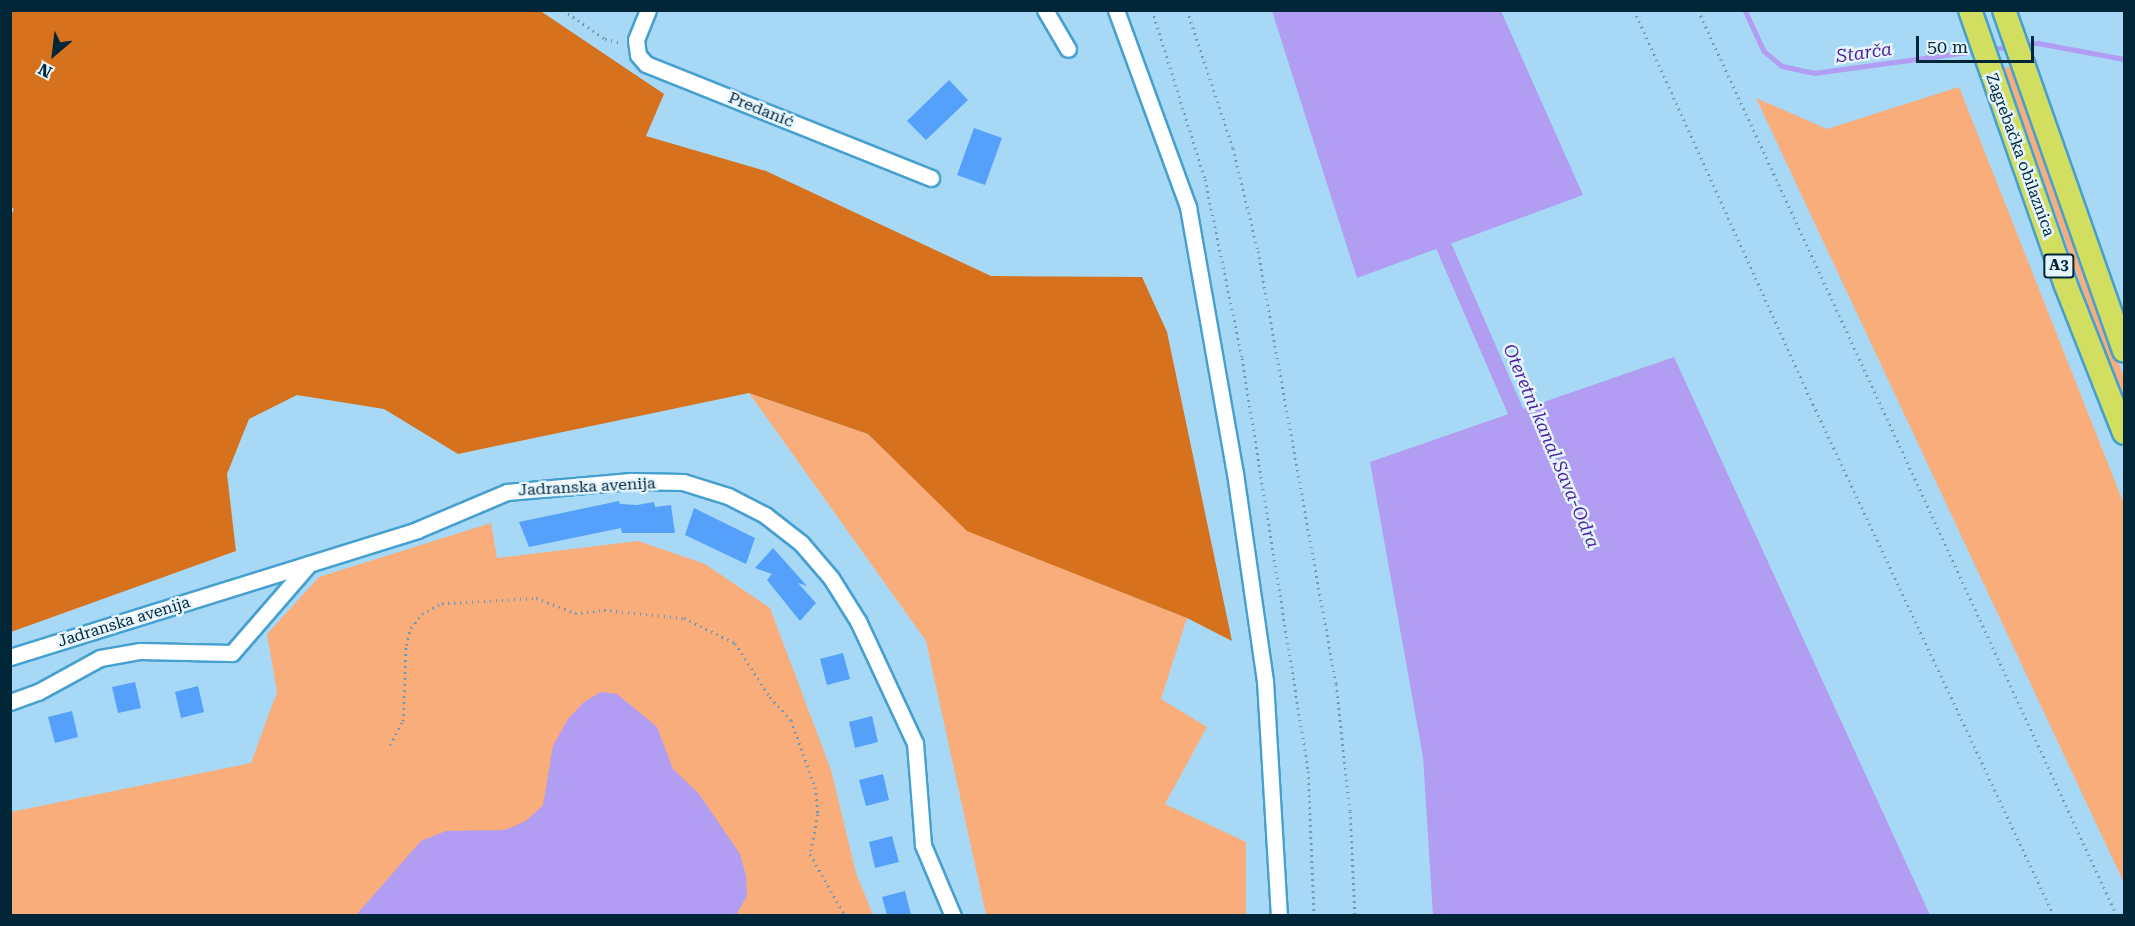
<!DOCTYPE html>
<html>
<head>
<meta charset="utf-8">
<style>
  body { margin:0 }
  #map { position:relative; width:2135px; height:926px; overflow:hidden; background:#a7d9f6; font-family:"Roboto Serif",serif }
  div>[style] { position:absolute }
  [style*='--x'] { left:calc(var(--x)*1px); top:calc(var(--y)*1px); width:calc(var(--w)*1px); rotate:calc(var(--a)*1deg) }
  .green>* { inset:0; background:#f8ad7b }
  .forest>* { inset:0; background:#d6721e }
  .water>* { inset:0; background:#b19df2 }
  .stream>* { height:4.5px; margin:-2.25px; padding:0 2.25px; transform-origin:2.25px; border-radius:2.25px; background:#b19df2 }
  .canal>* { height:16px; margin:-8px; padding:0 8px; transform-origin:8px; border-radius:8px; background:#b19df2 }
  .building>* { inset:0; background:#54a0fa }
  .path>* { height:3px; margin-top:-1.5px; transform-origin:0; background:repeating-linear-gradient(90deg,#6d9ab4 0 1.5px,transparent 0 6px) }
  .roads { filter:drop-shadow(2px 0 #46a0cf) drop-shadow(-2px 0 #46a0cf) drop-shadow(0 2px #46a0cf) drop-shadow(0 -2px #46a0cf) }
  .minor>* { height:15px; margin:-7.5px; padding:0 7.5px; transform-origin:7.5px; border-radius:7.5px; background:#fff }
  .highway>* { height:22px; margin:-11px; padding:0 11px; transform-origin:11px; border-radius:11px; background:#d2de5f }
  span { translate:-50% -50%; white-space:nowrap; text-align:center; line-height:1.15; -webkit-text-stroke:5px #e5f5ff; paint-order:stroke }
  .shield-label span { padding:2px 4px; background:#e5f5ff; border:2px solid; border-radius:4px; -webkit-text-stroke-width:0 }
  .shield-label { font-size:15px; color:#002638; font-weight:700 }
  .street-label { font-size:16px; color:#002638 }
  .water-label { font-size:18px; color:#501f9b; font-style:italic }
  .frame { position:absolute; inset:0; border:12px solid #002638; pointer-events:none }
  .north { position:absolute; left:24px; top:24px; width:60px; height:60px; -webkit-text-stroke:4px #e5f5ff; paint-order:stroke; rotate:208deg; font-size:16px; font-weight:700; line-height:24px; text-align:center; color:#002638 }
  .north::after { content:''; display:block; margin:auto; width:21px; height:27px; background:#002638; clip-path:polygon(50% 0,100% 100%,50% 72%,0 100%) }
  .scale { position:absolute; left:1916px; top:36px; width:118px; height:27px; box-sizing:border-box; border:3px solid #002638; border-top:0; padding-left:8px; font-size:18px; line-height:21px; white-space:nowrap; color:#002638; -webkit-text-stroke:4px #e5f5ff; paint-order:stroke }
</style>
</head>
<body>
<div id="map">
  <div class="green">
    <div style="clip-path:polygon(2012px 66px,2124px 378px,2124px 407px,2004px 68px)"></div>
    <div style="clip-path:polygon(1959px 87px,2124px 504px,2124px 883px,1756px 98px,1827px 129px)"></div>
    <div style="clip-path:polygon(749px 393px,868px 434px,968px 531px,1187px 618px,1161px 699px,1207px 727px,1165px 804px,1246px 842px,1246px 915px,986px 915px,926px 641px)"></div>
    <div style="clip-path:polygon(491px 523px,497px 558px,638px 541px,705px 564px,770px 608px,831px 770px,856px 873px,873px 915px,11px 916px,11px 812px,251px 763px,277px 692px,267px 634px,319px 577px)"></div>
  </div>
  <div class="forest">
    <div style="clip-path:polygon(539px 10px,664px 94px,646px 136px,766px 171px,991px 276px,1142px 277px,1167px 332px,1232px 641px,1187px 618px,967px 531px,868px 434px,749px 393px,458px 454px,384px 409px,297px 395px,249px 419px,227px 474px,236px 551px,11px 632px,10px 218px,14px 209px,10px 207px,11px 11px)"></div>
  </div>
  <div class="water">
    <div style="clip-path:polygon(1272px 11px,1501px 11px,1583px 195px,1357px 278px)"></div>
    <div style="clip-path:polygon(1674px 357px,1930px 915px,1433px 915px,1423px 757px,1370px 462px)"></div>
    <div style="clip-path:polygon(601px 692px,617px 694px,657px 727px,673px 769px,699px 794px,740px 854px,746px 876px,747px 896px,736px 915px,356px 915px,421px 841px,446px 831px,505px 830px,526px 821px,543px 805px,553px 746px,568px 719px,584px 702px)"></div>
  </div>
  <div class="stream">
    <div style="--x:1745;--y:10;--w:45;--a:65.1"></div>
    <div style="--x:1764;--y:51;--w:23;--a:40"></div>
    <div style="--x:1782;--y:66;--w:33;--a:12"></div>
    <div style="--x:1814;--y:73;--w:163;--a:-7.7"></div>
    <div style="--x:2023;--y:45;--w:15;--a:-8"></div>
    <div style="--x:2038;--y:43;--w:87;--a:10.5"></div>
    <div style="--x:1990;--y:49;--w:19;--a:-6"></div>
  </div>
  <div class="canal">
    <div style="--x:1435;--y:226;--w:223;--a:66.5"></div>
  </div>
  <div class="building">
    <div style="clip-path:polygon(949px 80px,968px 100px,926px 140px,907px 121px)"></div>
    <div style="clip-path:polygon(974px 128px,1002px 138px,985px 185px,957px 175px)"></div>
    <div style="clip-path:polygon(619px 501px,620px 504px,637px 505px,654px 502px,655px 507px,671px 505px,675px 533px,622px 533px,621px 528px,529px 547px,519px 522px)"></div>
    <div style="clip-path:polygon(694px 508px,755px 538px,746px 564px,685px 535px)"></div>
    <div style="clip-path:polygon(773px 548px,807px 586px,798px 583px,816px 603px,800px 621px,767px 580px,772px 574px,755px 568px)"></div>
    <div style="clip-path:polygon(843px 653px,850px 679px,827px 685px,820px 659px)"></div>
    <div style="clip-path:polygon(135px 682px,141px 708px,118px 713px,112px 687px)"></div>
    <div style="clip-path:polygon(198px 686px,204px 712px,181px 718px,175px 692px)"></div>
    <div style="clip-path:polygon(72px 711px,78px 737px,55px 743px,48px 717px)"></div>
    <div style="clip-path:polygon(872px 716px,878px 742px,855px 748px,849px 722px)"></div>
    <div style="clip-path:polygon(883px 774px,889px 800px,866px 806px,859px 780px)"></div>
    <div style="clip-path:polygon(892px 836px,899px 862px,875px 868px,869px 842px)"></div>
    <div style="clip-path:polygon(905px 891px,911px 915px,887px 915px,882px 897px)"></div>
  </div>
  <div class="path">
    <div style="--x:563;--y:10;--w:51;--a:34.6"></div>
    <div style="--x:605;--y:39;--w:17;--a:13"></div>
    <div style="--x:1152;--y:10;--w:177;--a:72.6"></div>
    <div style="--x:1205;--y:179;--w:183;--a:78.3"></div>
    <div style="--x:1242;--y:358;--w:418;--a:80.9"></div>
    <div style="--x:1308;--y:771;--w:145;--a:87.6"></div>
    <div style="--x:1187;--y:10;--w:145;--a:71.6"></div>
    <div style="--x:1233;--y:148;--w:106;--a:76.4"></div>
    <div style="--x:1258;--y:251;--w:440;--a:79.8"></div>
    <div style="--x:1336;--y:684;--w:128;--a:83.7"></div>
    <div style="--x:1350;--y:811;--w:105;--a:87.3"></div>
    <div style="--x:1634;--y:10;--w:433;--a:65.6"></div>
    <div style="--x:1813;--y:404;--w:566;--a:64.79"></div>
    <div style="--x:1698;--y:10;--w:998;--a:65.18"></div>
    <div style="--x:390;--y:745;--w:27;--a:-62"></div>
    <div style="--x:403;--y:721;--w:76;--a:-87.7"></div>
    <div style="--x:406;--y:645;--w:18;--a:-74"></div>
    <div style="--x:411;--y:628;--w:18;--a:-52"></div>
    <div style="--x:422;--y:614;--w:23;--a:-29"></div>
    <div style="--x:442;--y:603;--w:94;--a:-3"></div>
    <div style="--x:536;--y:598;--w:42;--a:21"></div>
    <div style="--x:575;--y:613;--w:29;--a:-6"></div>
    <div style="--x:604;--y:610;--w:80;--a:5.7"></div>
    <div style="--x:684;--y:618;--w:57;--a:26.1"></div>
    <div style="--x:735;--y:643;--w:64;--a:57.1"></div>
    <div style="--x:770;--y:697;--w:31;--a:48"></div>
    <div style="--x:791;--y:720;--w:71;--a:70.3"></div>
    <div style="--x:815;--y:787;--w:27;--a:84"></div>
    <div style="--x:818;--y:814;--w:41;--a:101.3"></div>
    <div style="--x:810;--y:854;--w:71;--a:60.6"></div>
  </div>
  <div class="roads">
    <div class="minor">
      <div style="--x:648;--y:10;--w:32;--a:112"></div>
      <div style="--x:636;--y:40;--w:15;--a:82"></div>
      <div style="--x:638;--y:55;--w:12;--a:48"></div>
      <div style="--x:646;--y:64;--w:307;--a:21.8"></div>
      <div style="--x:1045;--y:10;--w:45;--a:59.5"></div>
      <div style="--x:1116;--y:10;--w:210;--a:69.9"></div>
      <div style="--x:1188;--y:207;--w:270;--a:80"></div>
      <div style="--x:1235;--y:473;--w:210;--a:81.8"></div>
      <div style="--x:1265;--y:681;--w:235;--a:86.6"></div>
      <div style="--x:10;--y:657;--w:426;--a:-17.3"></div>
      <div style="--x:417;--y:530;--w:98;--a:-22.9"></div>
      <div style="--x:507;--y:492;--w:124;--a:-5.1"></div>
      <div style="--x:631;--y:481;--w:52;--a:1.1"></div>
      <div style="--x:683;--y:482;--w:47;--a:17.3"></div>
      <div style="--x:728;--y:496;--w:42;--a:27.2"></div>
      <div style="--x:765;--y:515;--w:46;--a:37.9"></div>
      <div style="--x:801;--y:543;--w:46;--a:49.4"></div>
      <div style="--x:831;--y:578;--w:51;--a:57.9"></div>
      <div style="--x:858;--y:621;--w:135;--a:65"></div>
      <div style="--x:915;--y:743;--w:102;--a:85.5"></div>
      <div style="--x:923;--y:845;--w:77;--a:67.1"></div>
      <div style="--x:10;--y:702;--w:30;--a:-20"></div>
      <div style="--x:38;--y:692;--w:71;--a:-28.7"></div>
      <div style="--x:100;--y:658;--w:41;--a:-9.9"></div>
      <div style="--x:140;--y:651;--w:92;--a:1.2"></div>
      <div style="--x:232;--y:653;--w:118;--a:-49.1"></div>
    </div>
    <div class="highway">
      <div style="--x:1970;--y:10;--w:289;--a:70.8"></div>
      <div style="--x:2065;--y:283;--w:161;--a:68.5"></div>
      <div style="--x:2004;--y:10;--w:361;--a:70.6"></div>
    </div>
  </div>
  <div class="shield-label">
    <span style="left:2059px;top:266px">A3</span>
  </div>
  <div class="street-label">
    <span style="left:761px;top:110px;rotate:22deg">Predanić</span>
    <span style="left:2020px;top:155px;rotate:70deg">Zagrebačka obilaznica</span>
    <span style="left:587px;top:487px;rotate:-3deg">Jadranska avenija</span>
    <span style="left:124px;top:622px;rotate:-17deg">Jadranska avenija</span>
  </div>
  <div class="water-label">
    <span style="left:1864px;top:53px;rotate:-8deg">Starča</span>
    <span style="left:1551px;top:446px;rotate:67deg">Oteretni kanal Sava-Odra</span>
  </div>
  <div class="frame"></div>
  <div class="north">N</div>
  <div class="scale">50 m</div>
</div>
</body>
</html>
